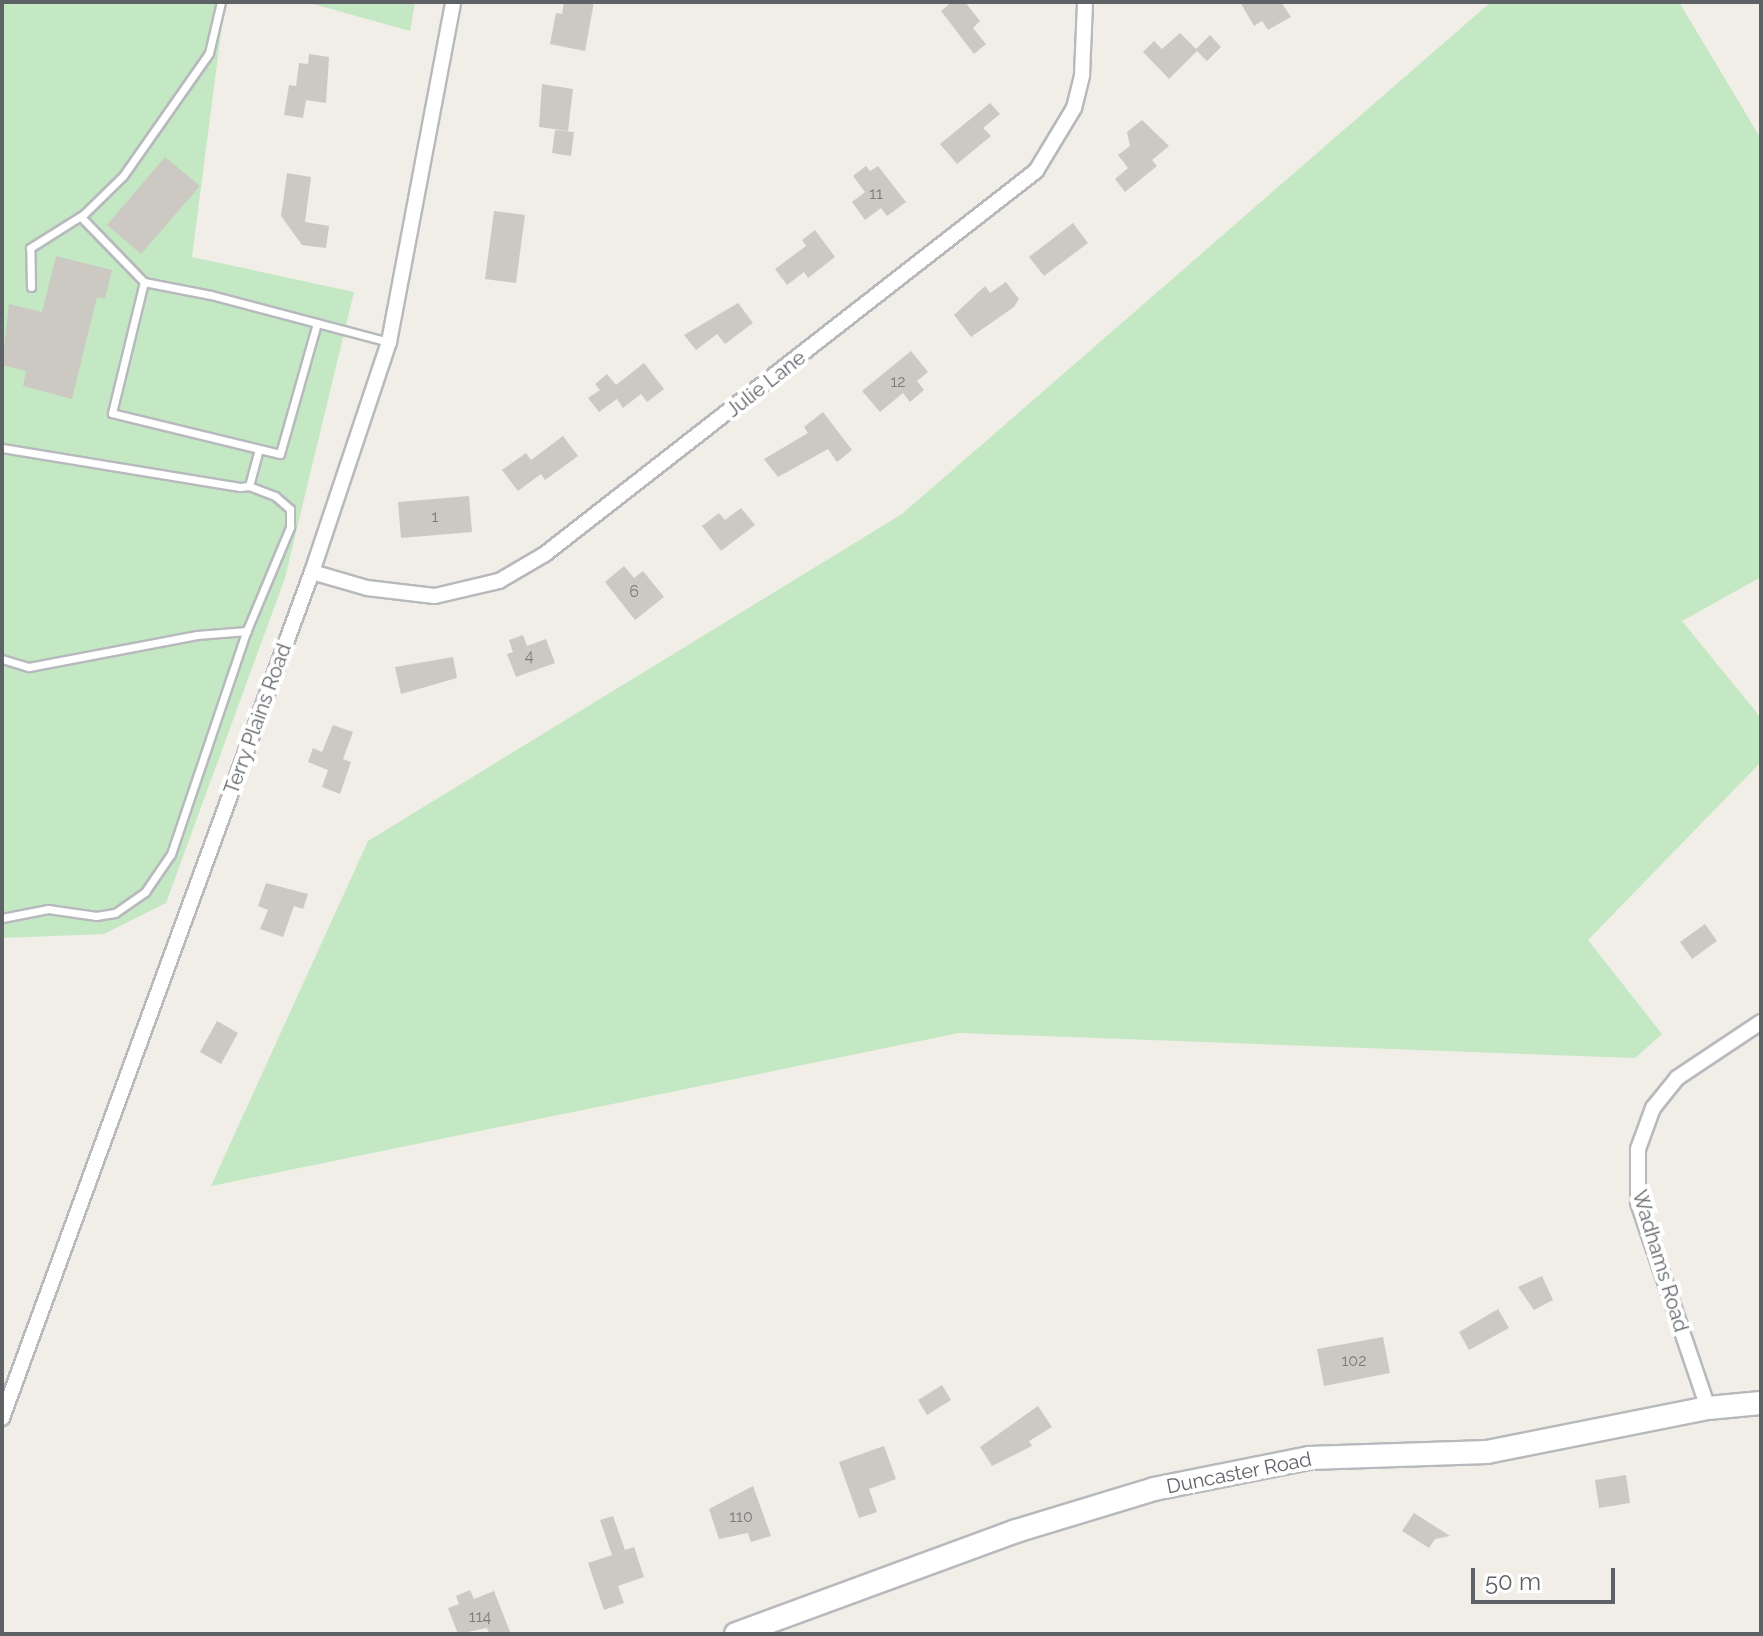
<!DOCTYPE html>
<html>
<head>
<meta charset="utf-8">
<style>
  body { margin:0 }
  #map { position:relative; width:1763px; height:1636px; overflow:hidden; background:#f0eee6; font-family:Raleway,sans-serif }
  div>[style] { position:absolute }
  [style*='--x'] { left:calc(var(--x)*1px); top:calc(var(--y)*1px); width:calc(var(--w)*1px); rotate:calc(var(--a)*1deg) }
  .green>* { inset:0; background:#c4e8c3 }
  .building>* { inset:0; background:#ccc9c3 }
  .roads { filter:drop-shadow(2px 0 #b7b9bd) drop-shadow(-2px 0 #b7b9bd) drop-shadow(0 2px #b7b9bd) drop-shadow(0 -2px #b7b9bd) }
  .lane>* { height:7px; margin:-3.5px; padding:0 3.5px; transform-origin:3.5px; border-radius:3.5px; background:#fff }
  .street>* { height:14px; margin:-7px; padding:0 7px; transform-origin:7px; border-radius:7px; background:#fff }
  .secondary>* { height:22px; margin:-11px; padding:0 11px; transform-origin:11px; border-radius:11px; background:#fff }
  span { translate:-50% -50%; white-space:nowrap; text-align:center; line-height:1.15; -webkit-text-stroke:8px #fff; paint-order:stroke }
  .number-label { font-size:16px; color:#7a7c7e }
  .number-label span { -webkit-text-stroke-width:0 }
  .street-label { font-size:20px; color:#5e6267 }
  .frame { position:absolute; inset:0; border:4px solid #5e6267; pointer-events:none }
  .scale { position:absolute; left:1471px; top:1568px; width:144px; height:36px; box-sizing:border-box; border:4px solid #5e6267; border-top:0; padding-left:10px; font-size:24px; line-height:28px; white-space:nowrap; color:#5e6267; -webkit-text-stroke:6px #fff; paint-order:stroke }
</style>
</head>
<body>
<div id="map">
  <div class="green">
    <div style="clip-path:polygon(2px 2px,225px 2px,192px 257px,354px 292px,285px 578px,166px 903px,104px 934px,2px 938px)"></div>
    <div style="clip-path:polygon(306px 2px,415px 2px,410px 31px)"></div>
    <div style="clip-path:polygon(1491px 2px,1679px 2px,1761px 139px,1761px 577px,1682px 621px,1761px 718px,1761px 762px,1588px 940px,1662px 1034px,1635px 1058px,959px 1033px,211px 1186px,368px 841px,902px 514px)"></div>
  </div>
  <div class="building">
    <div style="clip-path:polygon(564px 2px,594px 2px,585px 51px,550px 44px,556px 13px,562px 14px)"></div>
    <div style="clip-path:polygon(952px 2px,965px 2px,980px 21px,973px 28px,986px 44px,974px 54px,941px 11px)"></div>
    <div style="clip-path:polygon(1240px 2px,1281px 2px,1291px 17px,1268px 30px,1262px 21px,1254px 26px)"></div>
    <div style="clip-path:polygon(1180px 33px,1196px 49px,1210px 35px,1221px 47px,1207px 61px,1197px 51px,1169px 79px,1143px 52px,1154px 41px,1162px 49px)"></div>
    <div style="clip-path:polygon(309px 54px,329px 57px,326px 103px,306px 100px,303px 118px,284px 115px,289px 85px,296px 86px,299px 63px,308px 64px)"></div>
    <div style="clip-path:polygon(542px 84px,573px 89px,568px 131px,539px 127px)"></div>
    <div style="clip-path:polygon(990px 103px,1000px 114px,983px 128px,991px 136px,957px 164px,940px 144px)"></div>
    <div style="clip-path:polygon(1142px 120px,1169px 146px,1152px 160px,1157px 166px,1125px 192px,1115px 179px,1128px 168px,1118px 155px,1130px 146px,1127px 132px)"></div>
    <div style="clip-path:polygon(555px 130px,574px 132px,571px 156px,552px 153px)"></div>
    <div style="clip-path:polygon(165px 157px,200px 186px,141px 254px,107px 225px)"></div>
    <div style="clip-path:polygon(866px 166px,870px 171px,878px 166px,906px 202px,887px 216px,881px 208px,865px 220px,852px 202px,865px 192px,853px 176px)"></div>
    <div style="clip-path:polygon(287px 173px,311px 177px,305px 222px,329px 226px,326px 248px,302px 245px,281px 216px)"></div>
    <div style="clip-path:polygon(494px 211px,525px 215px,516px 283px,485px 279px)"></div>
    <div style="clip-path:polygon(1073px 223px,1088px 243px,1044px 276px,1029px 257px)"></div>
    <div style="clip-path:polygon(815px 230px,835px 257px,808px 278px,804px 272px,787px 285px,775px 269px,806px 246px,802px 240px)"></div>
    <div style="clip-path:polygon(56px 256px,112px 270px,105px 299px,97px 297px,72px 399px,23px 386px,26px 371px,2px 365px,9px 304px,42px 312px)"></div>
    <div style="clip-path:polygon(1006px 282px,1019px 299px,1014px 307px,971px 337px,954px 315px,985px 286px,990px 293px)"></div>
    <div style="clip-path:polygon(738px 303px,753px 323px,725px 344px,717px 334px,696px 350px,684px 335px)"></div>
    <div style="clip-path:polygon(911px 351px,928px 372px,917px 381px,924px 390px,910px 402px,903px 393px,880px 412px,862px 391px)"></div>
    <div style="clip-path:polygon(644px 363px,664px 389px,647px 402px,641px 394px,623px 408px,617px 399px,599px 412px,588px 398px,600px 390px,595px 384px,607px 374px,616px 385px)"></div>
    <div style="clip-path:polygon(823px 412px,852px 450px,837px 462px,828px 449px,778px 477px,764px 459px,808px 433px,804px 427px)"></div>
    <div style="clip-path:polygon(563px 436px,578px 456px,545px 480px,541px 474px,518px 491px,502px 470px,526px 453px,531px 460px)"></div>
    <div style="clip-path:polygon(469px 496px,472px 532px,401px 538px,398px 502px)"></div>
    <div style="clip-path:polygon(741px 508px,755px 525px,721px 551px,702px 526px,719px 513px,725px 520px)"></div>
    <div style="clip-path:polygon(624px 566px,634px 578px,643px 571px,664px 597px,635px 620px,605px 582px)"></div>
    <div style="clip-path:polygon(523px 635px,527px 646px,546px 639px,555px 663px,516px 677px,507px 654px,513px 652px,509px 640px)"></div>
    <div style="clip-path:polygon(453px 657px,457px 678px,401px 694px,395px 667px)"></div>
    <div style="clip-path:polygon(333px 725px,353px 732px,343px 759px,351px 762px,340px 794px,322px 787px,328px 770px,308px 762px,313px 748px,322px 752px)"></div>
    <div style="clip-path:polygon(266px 883px,308px 894px,303px 909px,294px 906px,283px 937px,260px 929px,268px 910px,258px 906px)"></div>
    <div style="clip-path:polygon(1705px 924px,1717px 941px,1692px 959px,1680px 942px)"></div>
    <div style="clip-path:polygon(217px 1021px,238px 1033px,221px 1064px,200px 1052px)"></div>
    <div style="clip-path:polygon(1542px 1276px,1553px 1300px,1534px 1310px,1518px 1287px)"></div>
    <div style="clip-path:polygon(1498px 1309px,1509px 1328px,1469px 1350px,1459px 1332px)"></div>
    <div style="clip-path:polygon(1383px 1337px,1390px 1373px,1324px 1386px,1317px 1349px)"></div>
    <div style="clip-path:polygon(942px 1385px,951px 1400px,927px 1415px,918px 1400px)"></div>
    <div style="clip-path:polygon(1038px 1406px,1052px 1427px,1029px 1441px,1032px 1446px,992px 1466px,980px 1447px)"></div>
    <div style="clip-path:polygon(884px 1446px,896px 1479px,869px 1489px,877px 1512px,859px 1518px,839px 1462px)"></div>
    <div style="clip-path:polygon(1626px 1475px,1630px 1503px,1599px 1508px,1595px 1480px)"></div>
    <div style="clip-path:polygon(753px 1486px,771px 1536px,751px 1542px,748px 1533px,719px 1539px,709px 1509px)"></div>
    <div style="clip-path:polygon(1414px 1513px,1450px 1536px,1435px 1539px,1429px 1548px,1402px 1531px)"></div>
    <div style="clip-path:polygon(613px 1516px,625px 1550px,634px 1547px,644px 1577px,618px 1586px,624px 1603px,604px 1610px,588px 1563px,612px 1555px,600px 1520px)"></div>
    <div style="clip-path:polygon(470px 1590px,474px 1599px,494px 1591px,511px 1634px,489px 1634px,487px 1628px,458px 1634px,448px 1608px,459px 1604px,456px 1596px)"></div>
  </div>
  <div class="roads">
    <div class="lane">
      <div style="--x:81;--y:217;--w:91;--a:45.9"></div>
      <div style="--x:31;--y:287;--w:39;--a:-91"></div>
      <div style="--x:30;--y:248;--w:64;--a:-32.2"></div>
      <div style="--x:84;--y:214;--w:54;--a:-44.3"></div>
      <div style="--x:123;--y:176;--w:150;--a:-55"></div>
      <div style="--x:209;--y:53;--w:52;--a:-76.8"></div>
      <div style="--x:317;--y:323;--w:136;--a:105.8"></div>
      <div style="--x:280;--y:454;--w:173;--a:-166.3"></div>
      <div style="--x:112;--y:413;--w:135;--a:-76.3"></div>
      <div style="--x:144;--y:282;--w:68;--a:11"></div>
      <div style="--x:211;--y:295;--w:184;--a:14.8"></div>
      <div style="--x:2;--y:448;--w:241;--a:9.3"></div>
      <div style="--x:240;--y:487;--w:9;--a:-6"></div>
      <div style="--x:249;--y:486;--w:38;--a:-75"></div>
      <div style="--x:2;--y:659;--w:28;--a:17"></div>
      <div style="--x:29;--y:667;--w:171;--a:-10.8"></div>
      <div style="--x:197;--y:635;--w:50;--a:-4.6"></div>
      <div style="--x:2;--y:918;--w:47;--a:-11.1"></div>
      <div style="--x:48;--y:909;--w:49;--a:8.3"></div>
      <div style="--x:96;--y:916;--w:19;--a:-9"></div>
      <div style="--x:115;--y:913;--w:37;--a:-35"></div>
      <div style="--x:145;--y:892;--w:46;--a:-55.6"></div>
      <div style="--x:171;--y:854;--w:237;--a:-71.3"></div>
      <div style="--x:247;--y:630;--w:112;--a:-67.3"></div>
      <div style="--x:290;--y:527;--w:18;--a:-90"></div>
      <div style="--x:290;--y:509;--w:20;--a:-139"></div>
      <div style="--x:275;--y:496;--w:28;--a:-159"></div>
    </div>
    <div class="street">
      <div style="--x:312;--y:572;--w:57;--a:16.2"></div>
      <div style="--x:367;--y:588;--w:68;--a:6.7"></div>
      <div style="--x:435;--y:596;--w:66;--a:-13.2"></div>
      <div style="--x:499;--y:581;--w:53;--a:-30.4"></div>
      <div style="--x:545;--y:554;--w:623;--a:-37.96"></div>
      <div style="--x:1036;--y:171;--w:74;--a:-58.9"></div>
      <div style="--x:1074;--y:108;--w:34;--a:-76"></div>
      <div style="--x:1082;--y:75;--w:73;--a:-87.6"></div>
      <div style="--x:1708;--y:1408;--w:218;--a:-108.8"></div>
      <div style="--x:1638;--y:1202;--w:53;--a:-90"></div>
      <div style="--x:1638;--y:1149;--w:44;--a:-69.9"></div>
      <div style="--x:1653;--y:1108;--w:38;--a:-51"></div>
      <div style="--x:1677;--y:1078;--w:101;--a:-33.7"></div>
      <div style="--x:2;--y:1418;--w:901;--a:-69.88"></div>
      <div style="--x:312;--y:572;--w:243;--a:-71.5"></div>
      <div style="--x:389;--y:342;--w:346;--a:-79.3"></div>
    </div>
    <div class="secondary">
      <div style="--x:736;--y:1634;--w:298;--a:-20.2"></div>
      <div style="--x:1016;--y:1531;--w:144;--a:-16.9"></div>
      <div style="--x:1154;--y:1489;--w:158;--a:-11.3"></div>
      <div style="--x:1309;--y:1458;--w:178;--a:-1.9"></div>
      <div style="--x:1487;--y:1452;--w:225;--a:-11.3"></div>
      <div style="--x:1708;--y:1408;--w:53;--a:-5.4"></div>
    </div>
  </div>
  <div class="number-label">
    <span style="left:876px;top:194px">11</span>
    <span style="left:898px;top:382px">12</span>
    <span style="left:435px;top:517px">1</span>
    <span style="left:634px;top:592px">6</span>
    <span style="left:529px;top:656px">4</span>
    <span style="left:1354px;top:1361px">102</span>
    <span style="left:741px;top:1517px">110</span>
    <span style="left:480px;top:1617px">114</span>
  </div>
  <div class="street-label">
    <span style="left:766px;top:384px;rotate:-38deg">Julie Lane</span>
    <span style="left:258px;top:719px;rotate:-70deg">Terry Plains Road</span>
    <span style="left:1660px;top:1261px;rotate:73deg">Wadhams Road</span>
    <span style="left:1239px;top:1473px;rotate:-11deg">Duncaster Road</span>
  </div>
  <div class="frame"></div>
  <div class="scale">50 m</div>
</div>
</body>
</html>
